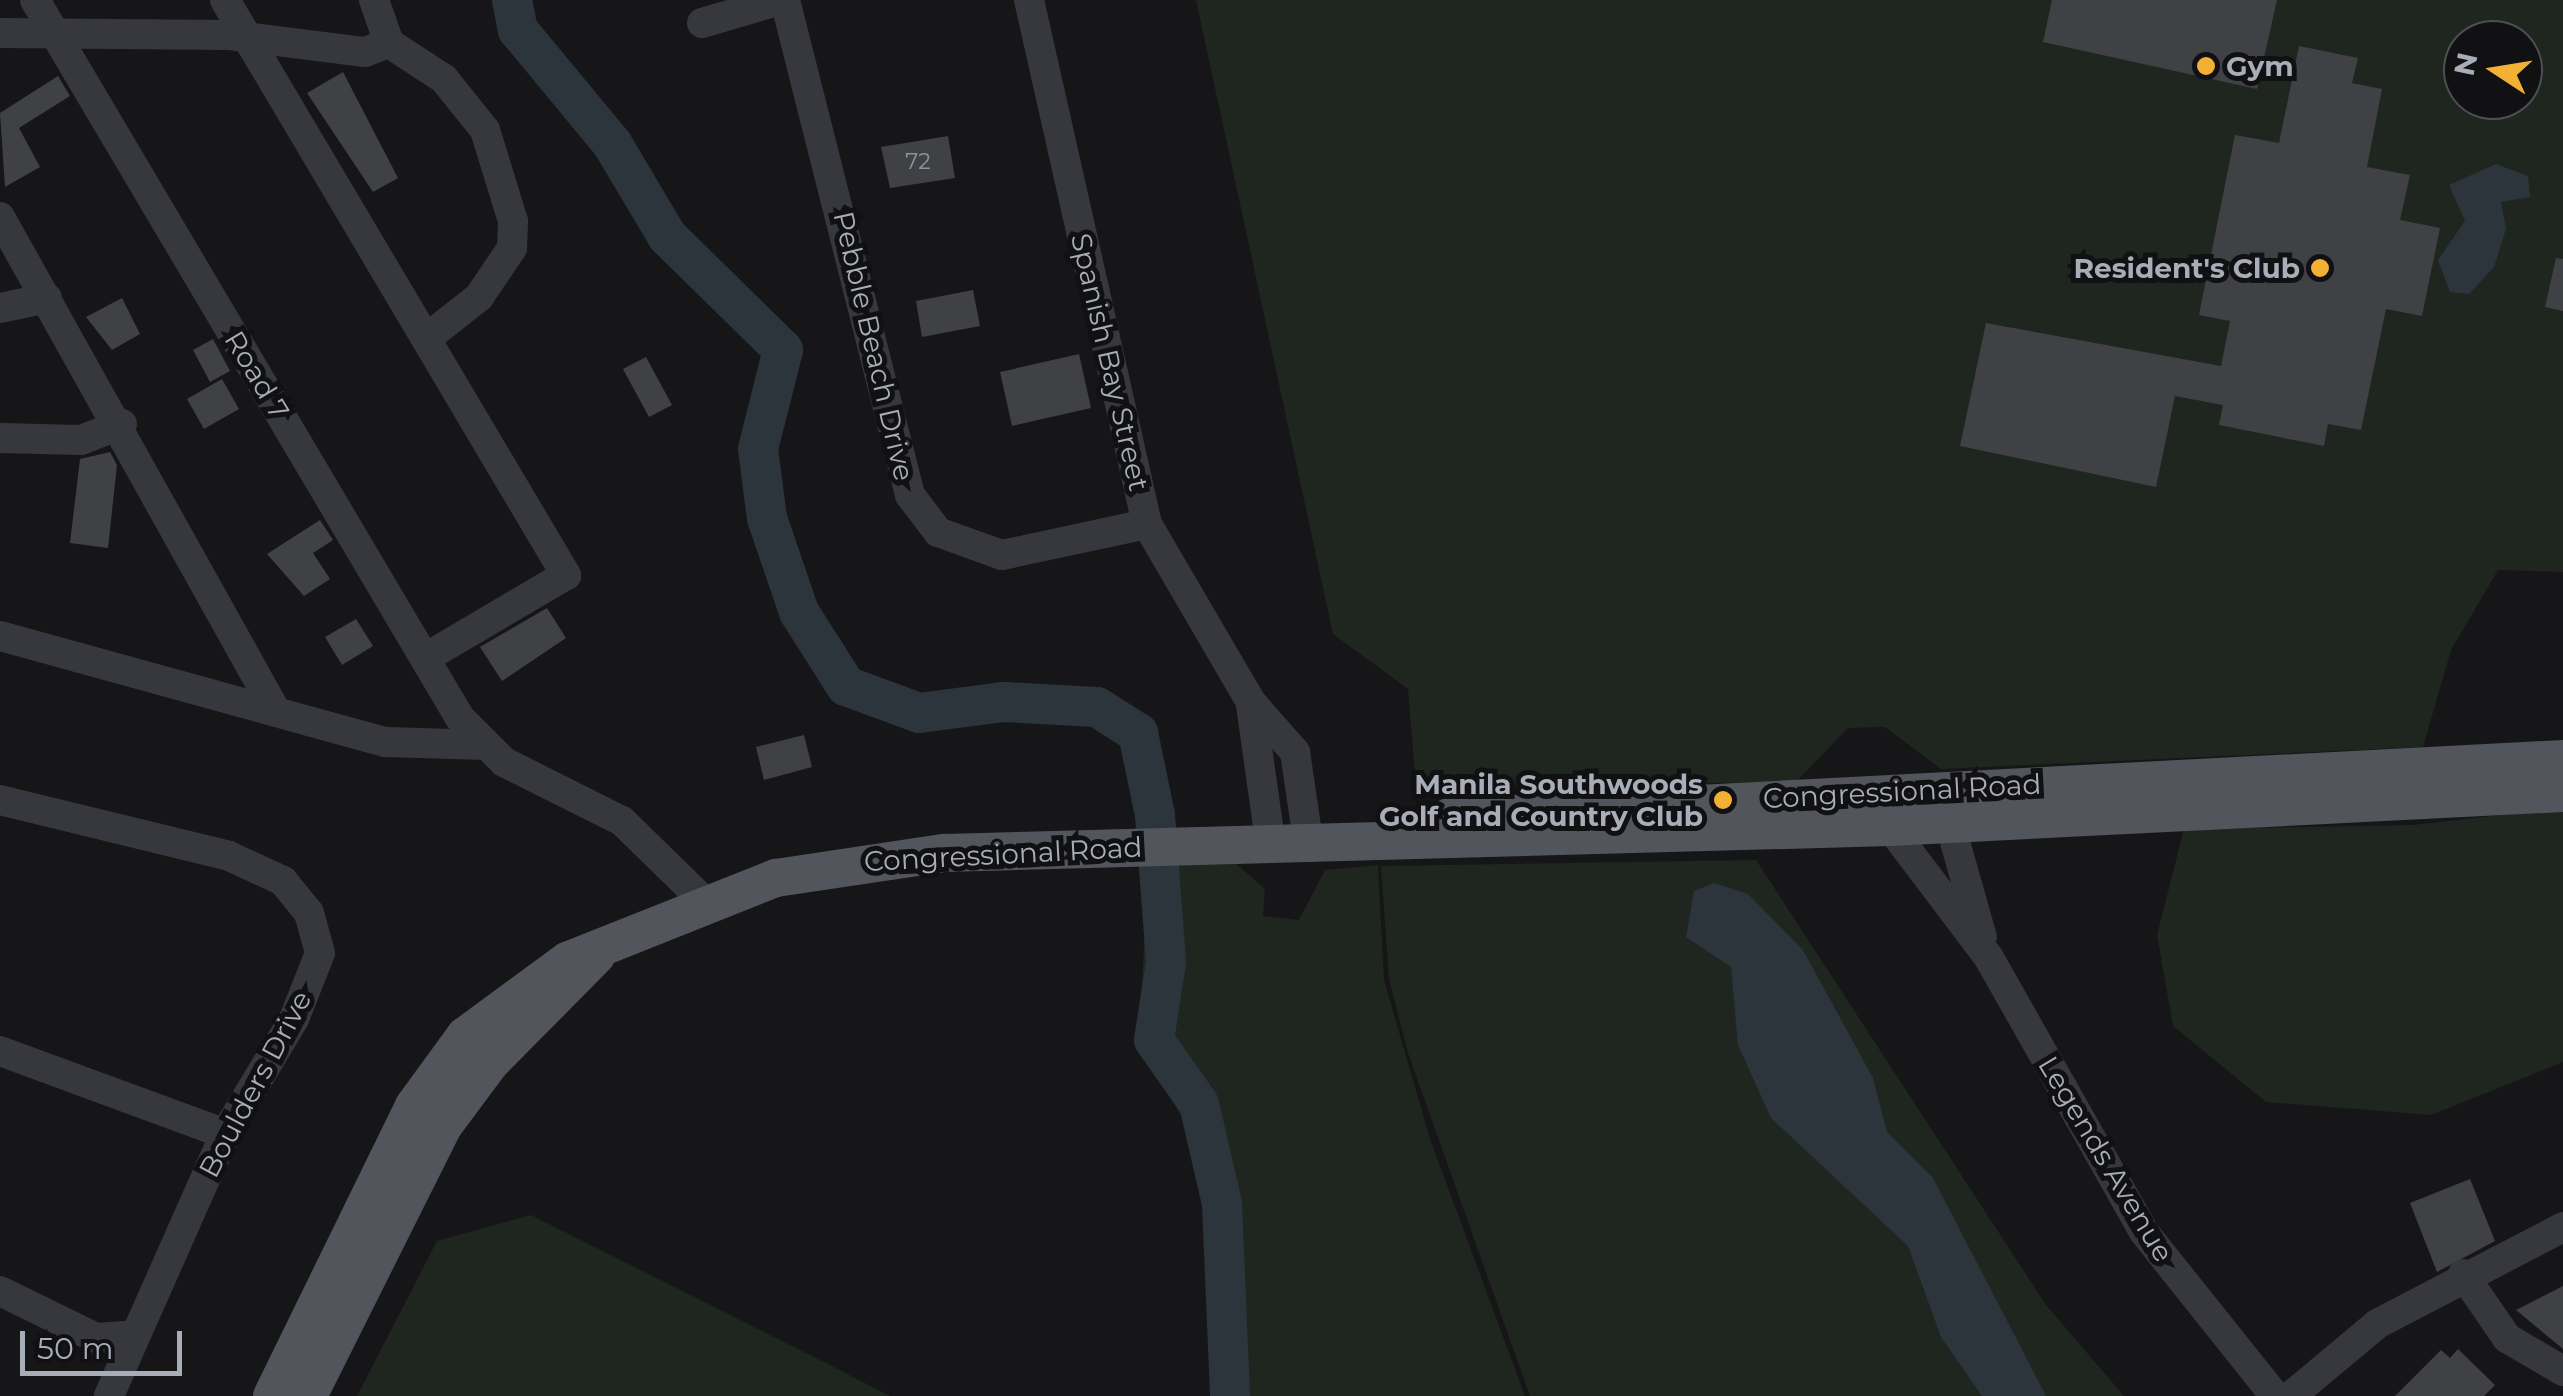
<!DOCTYPE html>
<html>
<head>
<meta charset="utf-8">
<style>
  body { margin:0 }
  #map { position:relative; width:2563px; height:1396px; overflow:hidden; background:#161618; font-family:Montserrat,sans-serif }
  div>[style] { position:absolute }
  [style*='--x'] { left:calc(var(--x)*1px); top:calc(var(--y)*1px); width:calc(var(--w)*1px); rotate:calc(var(--a)*1deg) }
  .green>* { inset:0; background:#1e261f }
  .water>* { inset:0; background:#2c353c }
  .river>* { height:40px; margin:-20px; padding:0 20px; transform-origin:20px; border-radius:20px; background:#2c353c }
  .building>* { inset:0; background:#404145 }
  .minor>* { height:30px; margin:-15px; padding:0 15px; transform-origin:15px; border-radius:15px; background:#37383d }
  .major>* { height:38px; margin:-19px; padding:0 19px; transform-origin:19px; border-radius:19px; background:#53555c }
  .dots>* { width:28px; height:28px; translate:-50% -50%; box-sizing:border-box; border:5px solid #111113; border-radius:50% }
  span { translate:-50% -50%; white-space:nowrap; text-align:center; line-height:1.15; -webkit-text-stroke:10px #111113; paint-order:stroke }
  .number-label { font-size:22px; color:#8e929b }
  .number-label span { -webkit-text-stroke-width:0 }
  .poi-label { font-size:28px; color:#a8adb8; font-weight:700 }
  .left { translate:0 -50%; text-align:left }
  .right { translate:-100% -50%; text-align:right }
  .street-label { font-size:28px; color:#a8adb8 }
  .north { position:absolute; left:2443px; top:20px; width:100px; height:100px; box-sizing:border-box; background:#111113; border:2px solid #4d4f55; border-radius:50%; rotate:282deg; font-size:28px; font-weight:700; line-height:40px; text-align:center; color:#a8adb8 }
  .north::after { content:''; display:block; margin:auto; width:35px; height:45px; background:#f2b134; clip-path:polygon(50% 0,100% 100%,50% 72%,0 100%) }
  .scale { position:absolute; left:20px; top:1331px; width:162px; height:45px; box-sizing:border-box; border:5px solid #a8adb8; border-top:0; padding-left:12px; font-size:30px; line-height:35px; white-space:nowrap; color:#a8adb8; -webkit-text-stroke:8px #111113; paint-order:stroke }
</style>
</head>
<body>
<div id="map">
  <div class="green">
    <div style="clip-path:polygon(evenodd,1196px 0,2563px 0,2563px 572px,2498px 570px,2451px 650px,2423px 747px,1941px 769px,1885px 727px,1848px 728px,1796px 782px,1416px 786px,1408px 689px,1333px 634px,1196px 0,2463px 40px,2523px 40px,2523px 100px,2463px 100px,2463px 40px)"></div>
    <div style="clip-path:polygon(2563px 808px,2563px 1062px,2431px 1115px,2266px 1102px,2173px 1026px,2157px 935px,2184px 829px,2413px 825px)"></div>
    <div style="clip-path:polygon(1756px 860px,2046px 1305px,2124px 1396px,1530px 1396px,1408px 1053px,1389px 979px,1381px 866px)"></div>
    <div style="clip-path:polygon(1233px 861px,1265px 889px,1263px 916px,1299px 920px,1325px 870px,1378px 865px,1384px 980px,1430px 1139px,1525px 1396px,1212px 1396px,1203px 1185px,1184px 1121px,1139px 1044px,1148px 864px)"></div>
    <div style="clip-path:polygon(531px 1215px,826px 1363px,890px 1396px,357px 1396px,437px 1241px)"></div>
  </div>
  <div class="water">
    <div style="clip-path:polygon(2496px 164px,2528px 176px,2530px 197px,2501px 202px,2506px 229px,2494px 267px,2469px 294px,2450px 292px,2438px 260px,2465px 221px,2449px 185px)"></div>
    <div style="clip-path:polygon(1714px 883px,1748px 894px,1803px 950px,1873px 1078px,1887px 1132px,1933px 1178px,2046px 1396px,1982px 1396px,1941px 1337px,1908px 1246px,1771px 1118px,1738px 1045px,1731px 967px,1686px 937px,1694px 891px)"></div>
  </div>
  <div class="river">
    <div style="--x:512;--y:0;--w:31;--a:79"></div>
    <div style="--x:518;--y:30;--w:149;--a:50.4"></div>
    <div style="--x:613;--y:145;--w:106;--a:59.3"></div>
    <div style="--x:667;--y:236;--w:163;--a:44.5"></div>
    <div style="--x:783;--y:350;--w:102;--a:104.2"></div>
    <div style="--x:758;--y:449;--w:70;--a:82.6"></div>
    <div style="--x:767;--y:518;--w:99;--a:71.2"></div>
    <div style="--x:799;--y:612;--w:88;--a:57.6"></div>
    <div style="--x:846;--y:686;--w:78;--a:20.3"></div>
    <div style="--x:919;--y:713;--w:86;--a:-7.4"></div>
    <div style="--x:1004;--y:702;--w:93;--a:3.1"></div>
    <div style="--x:1097;--y:707;--w:49;--a:32.4"></div>
    <div style="--x:1138;--y:733;--w:84;--a:78.3"></div>
    <div style="--x:1155;--y:815;--w:147;--a:85.7"></div>
    <div style="--x:1166;--y:962;--w:79;--a:98.7"></div>
    <div style="--x:1154;--y:1040;--w:78;--a:54.9"></div>
    <div style="--x:1199;--y:1104;--w:103;--a:77"></div>
    <div style="--x:1222;--y:1204;--w:192;--a:87.6"></div>
  </div>
  <div class="building">
    <div style="clip-path:polygon(2052px 0,2277px 0,2257px 89px,2043px 42px)"></div>
    <div style="clip-path:polygon(2299px 46px,2358px 58px,2352px 83px,2382px 89px,2367px 167px,2410px 175px,2400px 220px,2440px 228px,2422px 316px,2386px 309px,2361px 430px,2328px 424px,2324px 446px,2219px 425px,2223px 405px,2175px 396px,2156px 487px,1960px 446px,1986px 323px,2221px 366px,2230px 321px,2199px 315px,2235px 135px,2279px 143px)"></div>
    <div style="clip-path:polygon(343px 72px,398px 178px,373px 192px,307px 93px)"></div>
    <div style="clip-path:polygon(58px 76px,70px 96px,19px 128px,40px 167px,5px 187px,0 113px)"></div>
    <div style="clip-path:polygon(948px 136px,955px 178px,890px 188px,881px 147px)"></div>
    <div style="clip-path:polygon(2556px 258px,2563px 259px,2563px 311px,2545px 307px)"></div>
    <div style="clip-path:polygon(973px 290px,980px 326px,922px 337px,916px 301px)"></div>
    <div style="clip-path:polygon(122px 298px,140px 334px,112px 350px,86px 317px)"></div>
    <div style="clip-path:polygon(213px 339px,230px 371px,210px 382px,193px 350px)"></div>
    <div style="clip-path:polygon(1079px 354px,1091px 408px,1012px 426px,1000px 372px)"></div>
    <div style="clip-path:polygon(646px 357px,672px 405px,649px 417px,623px 369px)"></div>
    <div style="clip-path:polygon(222px 379px,239px 409px,204px 429px,187px 399px)"></div>
    <div style="clip-path:polygon(110px 452px,117px 465px,108px 548px,70px 543px,80px 459px)"></div>
    <div style="clip-path:polygon(320px 520px,333px 540px,313px 553px,330px 579px,304px 596px,267px 554px)"></div>
    <div style="clip-path:polygon(547px 608px,566px 638px,502px 681px,480px 647px)"></div>
    <div style="clip-path:polygon(356px 619px,373px 646px,342px 665px,325px 637px)"></div>
    <div style="clip-path:polygon(804px 735px,812px 767px,764px 780px,756px 747px)"></div>
    <div style="clip-path:polygon(2470px 1179px,2495px 1241px,2437px 1272px,2410px 1203px)"></div>
    <div style="clip-path:polygon(2563px 1286px,2563px 1349px,2516px 1310px)"></div>
    <div style="clip-path:polygon(2458px 1349px,2495px 1385px,2484px 1396px,2395px 1396px,2441px 1350px,2450px 1358px)"></div>
  </div>
  <div class="minor">
    <div style="--x:35;--y:0;--w:834;--a:59.38"></div>
    <div style="--x:460;--y:718;--w:62;--a:45"></div>
    <div style="--x:504;--y:762;--w:132;--a:26.6"></div>
    <div style="--x:622;--y:821;--w:117;--a:44.3"></div>
    <div style="--x:225;--y:0;--w:669;--a:59.33"></div>
    <div style="--x:566;--y:575;--w:150;--a:149.5"></div>
    <div style="--x:785;--y:0;--w:511;--a:75.83"></div>
    <div style="--x:910;--y:495;--w:46;--a:52.9"></div>
    <div style="--x:938;--y:532;--w:68;--a:19.8"></div>
    <div style="--x:1002;--y:555;--w:148;--a:-12.1"></div>
    <div style="--x:1029;--y:0;--w:537;--a:77.31"></div>
    <div style="--x:1147;--y:524;--w:206;--a:59.7"></div>
    <div style="--x:1251;--y:702;--w:67;--a:48.7"></div>
    <div style="--x:1295;--y:752;--w:96;--a:81.6"></div>
    <div style="--x:702;--y:23;--w:81;--a:-16.4"></div>
    <div style="--x:0;--y:33;--w:230;--a:0.5"></div>
    <div style="--x:230;--y:35;--w:136;--a:7.2"></div>
    <div style="--x:365;--y:52;--w:26;--a:-21"></div>
    <div style="--x:389;--y:43;--w:46;--a:-109.2"></div>
    <div style="--x:389;--y:43;--w:66;--a:33.2"></div>
    <div style="--x:444;--y:79;--w:65;--a:51.2"></div>
    <div style="--x:485;--y:130;--w:95;--a:72.9"></div>
    <div style="--x:513;--y:221;--w:27;--a:92"></div>
    <div style="--x:512;--y:248;--w:59;--a:124"></div>
    <div style="--x:479;--y:297;--w:65;--a:141.9"></div>
    <div style="--x:0;--y:217;--w:560;--a:60.83"></div>
    <div style="--x:0;--y:308;--w:48;--a:-12"></div>
    <div style="--x:0;--y:438;--w:81;--a:1.4"></div>
    <div style="--x:81;--y:440;--w:44;--a:-21.3"></div>
    <div style="--x:0;--y:636;--w:400;--a:15.4"></div>
    <div style="--x:386;--y:742;--w:100;--a:1.7"></div>
    <div style="--x:1251;--y:705;--w:143;--a:82"></div>
    <div style="--x:0;--y:800;--w:236;--a:13.7"></div>
    <div style="--x:229;--y:856;--w:60;--a:24.8"></div>
    <div style="--x:283;--y:881;--w:41;--a:50.9"></div>
    <div style="--x:309;--y:913;--w:41;--a:74.6"></div>
    <div style="--x:320;--y:953;--w:71;--a:111.5"></div>
    <div style="--x:294;--y:1019;--w:134;--a:121"></div>
    <div style="--x:225;--y:1134;--w:287;--a:113.9"></div>
    <div style="--x:1944;--y:803;--w:139;--a:74.2"></div>
    <div style="--x:1888;--y:809;--w:18;--a:84"></div>
    <div style="--x:1890;--y:827;--w:164;--a:52.9"></div>
    <div style="--x:1989;--y:958;--w:315;--a:60.5"></div>
    <div style="--x:2144;--y:1232;--w:210;--a:51.4"></div>
    <div style="--x:0;--y:1051;--w:240;--a:20.2"></div>
    <div style="--x:2463;--y:1274;--w:78;--a:55.5"></div>
    <div style="--x:2507;--y:1338;--w:65;--a:30.5"></div>
    <div style="--x:0;--y:1291;--w:107;--a:26.1"></div>
    <div style="--x:96;--y:1338;--w:39;--a:-4"></div>
    <div style="--x:2291;--y:1396;--w:112;--a:-39.9"></div>
    <div style="--x:2377;--y:1324;--w:210;--a:-27.5"></div>
  </div>
  <div class="major">
    <div style="--x:1449;--y:817;--w:1116;--a:-2.98"></div>
    <div style="--x:272;--y:1396;--w:323;--a:-63.9"></div>
    <div style="--x:414;--y:1106;--w:87;--a:-53.9"></div>
    <div style="--x:465;--y:1036;--w:127;--a:-36.3"></div>
    <div style="--x:567;--y:961;--w:225;--a:-21.7"></div>
    <div style="--x:776;--y:878;--w:170;--a:-8.5"></div>
    <div style="--x:944;--y:853;--w:946;--a:-1.57"></div>
    <div style="--x:1890;--y:827;--w:674;--a:-2.89"></div>
    <div style="--x:308;--y:1396;--w:303;--a:-63.4"></div>
    <div style="--x:444;--y:1125;--w:77;--a:-53.4"></div>
    <div style="--x:490;--y:1063;--w:151;--a:-45.3"></div>
  </div>
  <div class="dots">
    <div style="left:2206px;top:66px;background:#f2b134"></div>
    <div style="left:2320px;top:268px;background:#f2b134"></div>
    <div style="left:1723px;top:800px;background:#f2b134"></div>
  </div>
  <div class="number-label">
    <span style="left:918px;top:162px">72</span>
  </div>
  <div class="poi-label">
    <span class="left" style="left:2226px;top:66px">Gym</span>
    <span class="right" style="left:2300px;top:268px">Resident's Club</span>
    <span class="right" style="left:1703px;top:800px">Manila Southwoods<br>Golf and Country Club</span>
  </div>
  <div class="street-label">
    <span style="left:874px;top:346px;rotate:77deg">Pebble Beach Drive</span>
    <span style="left:1110px;top:362px;rotate:77deg">Spanish Bay Street</span>
    <span style="left:257px;top:375px;rotate:59deg">Road 7</span>
    <span style="left:1902px;top:791px;rotate:-3deg">Congressional Road</span>
    <span style="left:1003px;top:854px;rotate:-3deg">Congressional Road</span>
    <span style="left:255px;top:1084px;rotate:-62deg">Boulders Drive</span>
    <span style="left:2106px;top:1159px;rotate:59deg">Legends Avenue</span>
  </div>
  <div class="north">N</div>
  <div class="scale">50 m</div>
</div>
</body>
</html>
